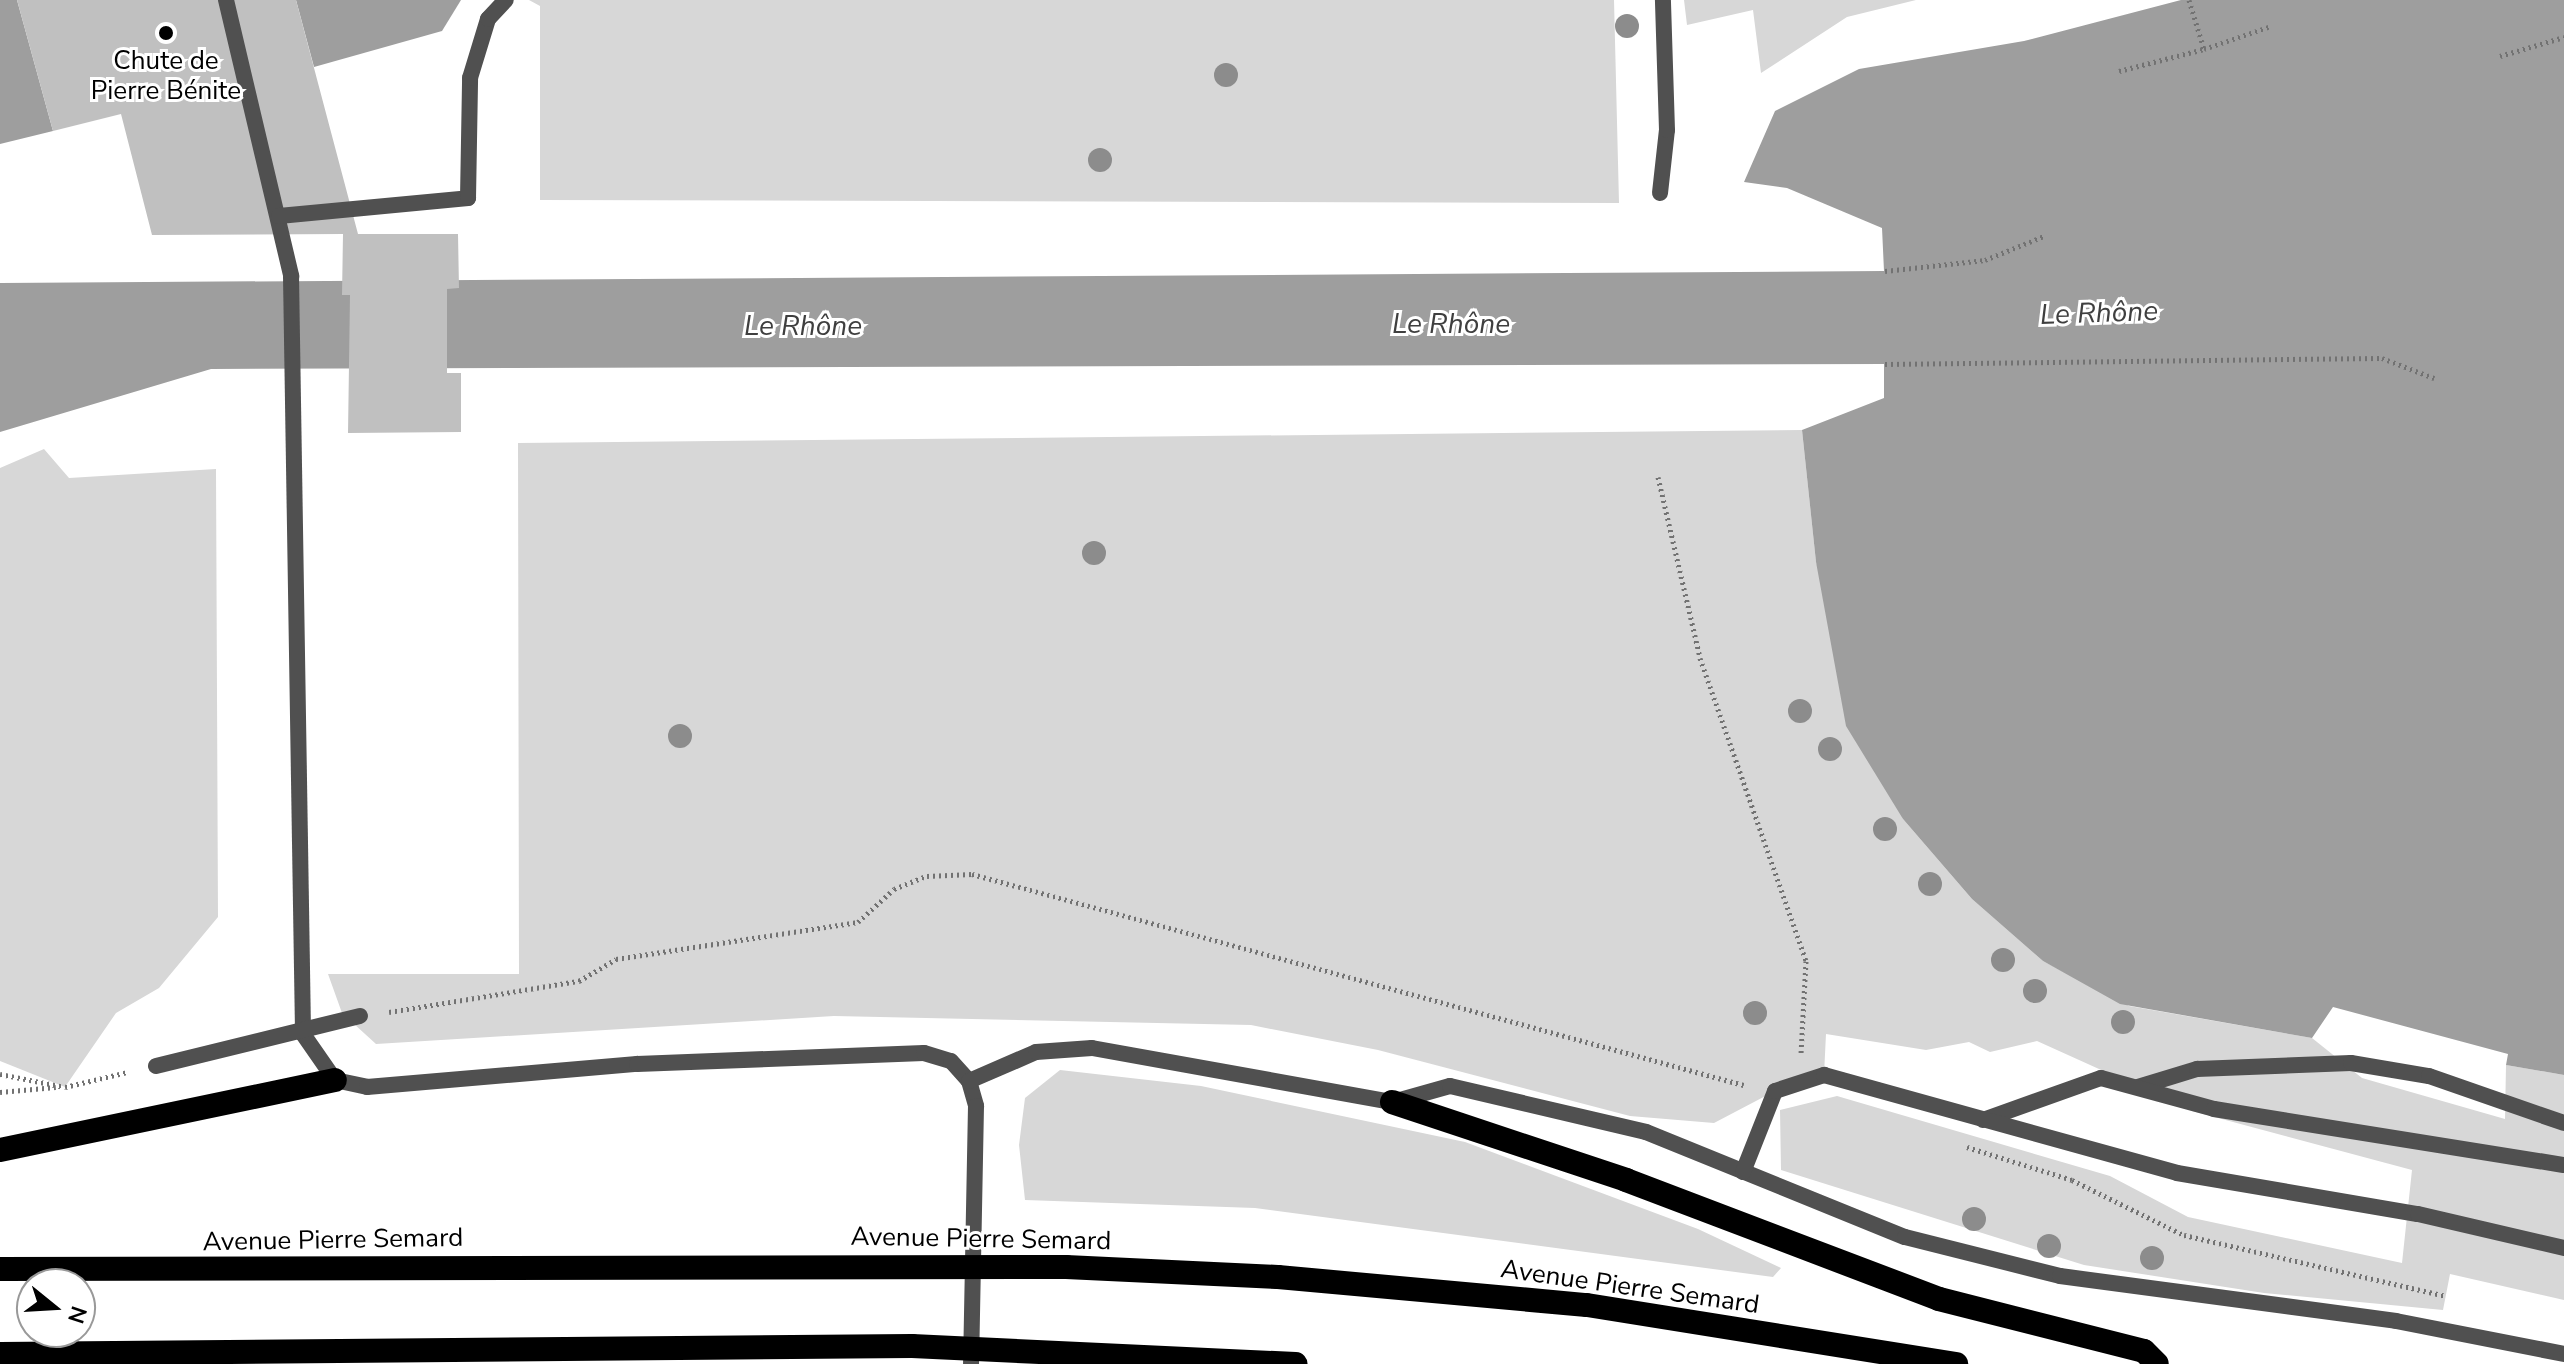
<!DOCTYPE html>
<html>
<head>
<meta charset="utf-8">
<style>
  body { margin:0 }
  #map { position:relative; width:2564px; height:1364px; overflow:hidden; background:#fff; font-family:"Nunito Sans",sans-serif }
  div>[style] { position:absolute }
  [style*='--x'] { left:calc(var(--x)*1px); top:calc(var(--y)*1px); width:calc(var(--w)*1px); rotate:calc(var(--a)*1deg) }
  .green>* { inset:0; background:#d7d7d7 }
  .water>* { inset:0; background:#9e9e9e }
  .building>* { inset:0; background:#c0c0c0 }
  .path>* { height:5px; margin-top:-2.5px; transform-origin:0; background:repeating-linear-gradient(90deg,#727272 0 2px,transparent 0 6px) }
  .lane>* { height:16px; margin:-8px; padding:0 8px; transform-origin:8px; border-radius:8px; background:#505050 }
  .street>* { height:16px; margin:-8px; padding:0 8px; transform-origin:8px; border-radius:8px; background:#505050 }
  .highway>* { height:24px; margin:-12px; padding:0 12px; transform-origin:12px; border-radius:12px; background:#000 }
  .trees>* { width:24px; height:24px; margin:-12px; border-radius:50%; background:#8c8c8c }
  .dots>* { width:22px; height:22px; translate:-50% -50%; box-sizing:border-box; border:4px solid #fff; border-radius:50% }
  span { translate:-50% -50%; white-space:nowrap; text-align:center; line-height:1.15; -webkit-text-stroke:6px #fff; paint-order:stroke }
  .poi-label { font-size:26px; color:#000 }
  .street-label { font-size:26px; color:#000 }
  .water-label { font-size:28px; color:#3f3f3f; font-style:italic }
  .north { position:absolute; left:16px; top:1268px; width:80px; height:80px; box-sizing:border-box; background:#fff; border:2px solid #999; border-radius:50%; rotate:108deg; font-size:22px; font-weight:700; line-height:32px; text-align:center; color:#000 }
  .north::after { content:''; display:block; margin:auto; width:28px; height:36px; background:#000; clip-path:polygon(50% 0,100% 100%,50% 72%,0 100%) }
</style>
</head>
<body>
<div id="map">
  <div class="green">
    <div style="clip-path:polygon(529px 0,1614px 0,1619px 203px,540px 200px,540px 6px)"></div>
    <div style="clip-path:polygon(1684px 0,1916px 0,1847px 17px,1761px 73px,1753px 10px,1687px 25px)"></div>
    <div style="clip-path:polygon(1802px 430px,1816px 562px,1903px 819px,1972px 899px,2043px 961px,2129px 1006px,2312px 1038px,2362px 1078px,2505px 1119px,2506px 1065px,2564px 1075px,2564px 1300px,2450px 1274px,2443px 1310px,2264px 1293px,2084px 1265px,1781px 1170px,1780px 1110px,1837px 1096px,2110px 1176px,2188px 1217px,2402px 1263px,2412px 1170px,2192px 1111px,2037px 1041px,1990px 1052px,1969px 1042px,1926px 1050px,1826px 1034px,1824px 1075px,1775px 1091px,1714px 1123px,1630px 1116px,1378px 1050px,1251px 1025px,834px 1016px,376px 1044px,342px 1013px,328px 974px,519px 974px,518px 443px)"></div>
    <div style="clip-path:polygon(44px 449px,69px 478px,216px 469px,218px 917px,159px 988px,116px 1013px,65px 1087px,0 1061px,0 468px)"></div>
    <div style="clip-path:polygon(1060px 1070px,1201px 1086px,1465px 1142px,1698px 1229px,1781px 1268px,1773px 1277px,1255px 1208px,1025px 1200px,1019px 1145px,1025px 1098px)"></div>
  </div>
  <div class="water">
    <div style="clip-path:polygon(0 0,17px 0,53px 131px,0 144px)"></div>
    <div style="clip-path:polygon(296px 0,461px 0,442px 31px,314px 67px)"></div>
    <div style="clip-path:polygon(2181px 0,2564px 0,2564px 1075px,2506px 1065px,2508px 1054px,2333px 1007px,2312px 1038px,2120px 1004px,2043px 961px,1972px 899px,1903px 819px,1846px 726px,1816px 562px,1802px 430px,1884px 398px,1884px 364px,211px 369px,0 432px,0 283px,1884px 271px,1882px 228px,1787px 188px,1744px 182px,1775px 111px,1859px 69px,2024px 41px)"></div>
  </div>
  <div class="building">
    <div style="clip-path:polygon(17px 0,296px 0,358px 234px,458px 234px,459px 288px,447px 289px,447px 373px,461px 373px,461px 432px,348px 433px,350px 295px,342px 295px,343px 234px,152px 235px,121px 114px,53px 131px)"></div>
  </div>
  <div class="path">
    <div style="--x:2189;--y:0;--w:51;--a:73"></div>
    <div style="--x:2204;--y:49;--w:71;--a:-18.9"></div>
    <div style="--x:2500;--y:56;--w:67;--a:-16.5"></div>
    <div style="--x:2119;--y:71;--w:88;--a:-14.5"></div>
    <div style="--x:1885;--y:271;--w:101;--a:-6.3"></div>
    <div style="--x:1985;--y:260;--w:64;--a:-22.1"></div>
    <div style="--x:1885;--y:364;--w:497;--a:-0.7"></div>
    <div style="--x:2382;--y:358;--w:56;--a:21"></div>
    <div style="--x:1658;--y:477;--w:186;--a:76.9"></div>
    <div style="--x:1700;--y:658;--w:321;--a:70.7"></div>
    <div style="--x:1806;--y:961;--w:92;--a:93.1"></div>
    <div style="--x:389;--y:1012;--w:193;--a:-9.3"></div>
    <div style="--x:579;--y:981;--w:43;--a:-30.7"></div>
    <div style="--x:616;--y:959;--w:245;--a:-8.7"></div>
    <div style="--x:858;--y:922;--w:49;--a:-42.5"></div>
    <div style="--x:894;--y:889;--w:35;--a:-22"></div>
    <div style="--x:927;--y:876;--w:45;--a:-2.5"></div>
    <div style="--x:972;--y:874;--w:800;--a:15.29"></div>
    <div style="--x:0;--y:1074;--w:66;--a:11.3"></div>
    <div style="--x:65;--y:1087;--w:65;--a:-13.4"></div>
    <div style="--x:0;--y:1092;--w:56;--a:-5.1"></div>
    <div style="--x:1967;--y:1147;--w:110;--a:17.4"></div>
    <div style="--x:2072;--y:1180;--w:125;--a:26.2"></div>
    <div style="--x:2184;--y:1235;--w:269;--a:13.1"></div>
  </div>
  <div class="lane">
    <div style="--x:226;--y:0;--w:284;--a:76.7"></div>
    <div style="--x:291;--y:276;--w:758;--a:89.09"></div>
    <div style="--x:303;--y:1034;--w:56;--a:55.2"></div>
    <div style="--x:1660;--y:193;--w:63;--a:-83.7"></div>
    <div style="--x:1667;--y:130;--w:130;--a:-91.8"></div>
    <div style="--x:279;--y:216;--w:190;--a:-5.4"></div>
    <div style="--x:468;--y:198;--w:120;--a:-89"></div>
    <div style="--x:470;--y:78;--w:62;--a:-73"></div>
    <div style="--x:488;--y:19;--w:26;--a:-47"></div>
    <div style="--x:156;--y:1066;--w:210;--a:-13.8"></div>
    <div style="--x:2138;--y:1087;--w:62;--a:-17"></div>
    <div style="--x:2197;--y:1069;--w:154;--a:-2.2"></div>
    <div style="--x:2351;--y:1063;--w:79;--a:9.5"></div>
    <div style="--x:2429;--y:1076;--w:143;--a:19.2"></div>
    <div style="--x:1393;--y:1102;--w:59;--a:-15.7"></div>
    <div style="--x:1450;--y:1086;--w:201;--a:13.2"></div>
    <div style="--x:1646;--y:1132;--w:279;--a:22.1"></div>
    <div style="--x:1905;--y:1237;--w:160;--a:14.1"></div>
    <div style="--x:2060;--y:1276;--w:339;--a:7.6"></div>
    <div style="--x:2396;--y:1321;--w:171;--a:11.1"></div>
    <div style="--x:1983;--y:1120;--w:125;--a:-19.6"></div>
    <div style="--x:2101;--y:1078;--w:117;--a:15.3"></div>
    <div style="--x:2214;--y:1109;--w:354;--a:9.1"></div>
    <div style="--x:1743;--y:1172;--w:87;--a:-68.4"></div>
    <div style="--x:1775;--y:1091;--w:52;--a:-18.1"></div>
    <div style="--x:1824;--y:1075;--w:366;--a:15.5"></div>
    <div style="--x:2177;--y:1173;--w:244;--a:9.7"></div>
    <div style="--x:2418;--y:1214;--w:150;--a:13.1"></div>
  </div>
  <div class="street">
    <div style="--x:335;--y:1080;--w:33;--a:12"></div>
    <div style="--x:367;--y:1087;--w:271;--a:-4.9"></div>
    <div style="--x:637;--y:1064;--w:287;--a:-2.2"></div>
    <div style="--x:924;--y:1053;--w:28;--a:17"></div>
    <div style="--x:951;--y:1061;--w:27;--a:48"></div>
    <div style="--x:969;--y:1081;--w:26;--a:74"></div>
    <div style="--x:976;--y:1106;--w:258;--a:91.1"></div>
    <div style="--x:969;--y:1081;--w:73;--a:-23.4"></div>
    <div style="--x:1036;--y:1052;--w:56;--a:-4.1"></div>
    <div style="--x:1092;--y:1048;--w:305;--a:10.2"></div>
  </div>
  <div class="highway">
    <div style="--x:1392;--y:1102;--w:247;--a:18.4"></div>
    <div style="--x:1626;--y:1180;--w:335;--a:20.8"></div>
    <div style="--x:1939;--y:1299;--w:211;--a:14.2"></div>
    <div style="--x:2144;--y:1351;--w:18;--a:45"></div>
    <div style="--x:0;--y:1150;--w:342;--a:-11.8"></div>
    <div style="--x:0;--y:1269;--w:1066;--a:-0.11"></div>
    <div style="--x:1066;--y:1267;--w:212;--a:2.7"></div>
    <div style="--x:1278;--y:1277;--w:310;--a:5.2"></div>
    <div style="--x:1587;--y:1305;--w:374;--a:9.1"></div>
    <div style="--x:0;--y:1354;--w:912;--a:-0.5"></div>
    <div style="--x:912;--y:1346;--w:384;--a:2.7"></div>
  </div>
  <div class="trees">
    <div style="left:1627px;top:26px"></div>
    <div style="left:1226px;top:75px"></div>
    <div style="left:1100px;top:160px"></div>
    <div style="left:1094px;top:553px"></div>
    <div style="left:1800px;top:711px"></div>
    <div style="left:680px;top:736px"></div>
    <div style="left:1830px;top:749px"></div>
    <div style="left:1885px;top:829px"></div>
    <div style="left:1930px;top:884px"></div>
    <div style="left:2003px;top:960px"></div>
    <div style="left:2035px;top:991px"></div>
    <div style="left:1755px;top:1013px"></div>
    <div style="left:2123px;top:1022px"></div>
    <div style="left:1974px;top:1219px"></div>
    <div style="left:2049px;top:1246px"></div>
    <div style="left:2152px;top:1258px"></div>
  </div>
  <div class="dots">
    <div style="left:166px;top:33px;background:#000"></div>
  </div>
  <div class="poi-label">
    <span style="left:166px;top:76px">Chute de<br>Pierre Bénite</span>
  </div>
  <div class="street-label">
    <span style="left:981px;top:1239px;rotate:1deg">Avenue Pierre Semard</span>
    <span style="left:333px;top:1240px;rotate:-1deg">Avenue Pierre Semard</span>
    <span style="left:1630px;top:1287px;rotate:8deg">Avenue Pierre Semard</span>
  </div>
  <div class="water-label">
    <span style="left:2099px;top:313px;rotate:-2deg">Le Rhône</span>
    <span style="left:1451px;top:324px">Le Rhône</span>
    <span style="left:803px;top:326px">Le Rhône</span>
  </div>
  <div class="north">N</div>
</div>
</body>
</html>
